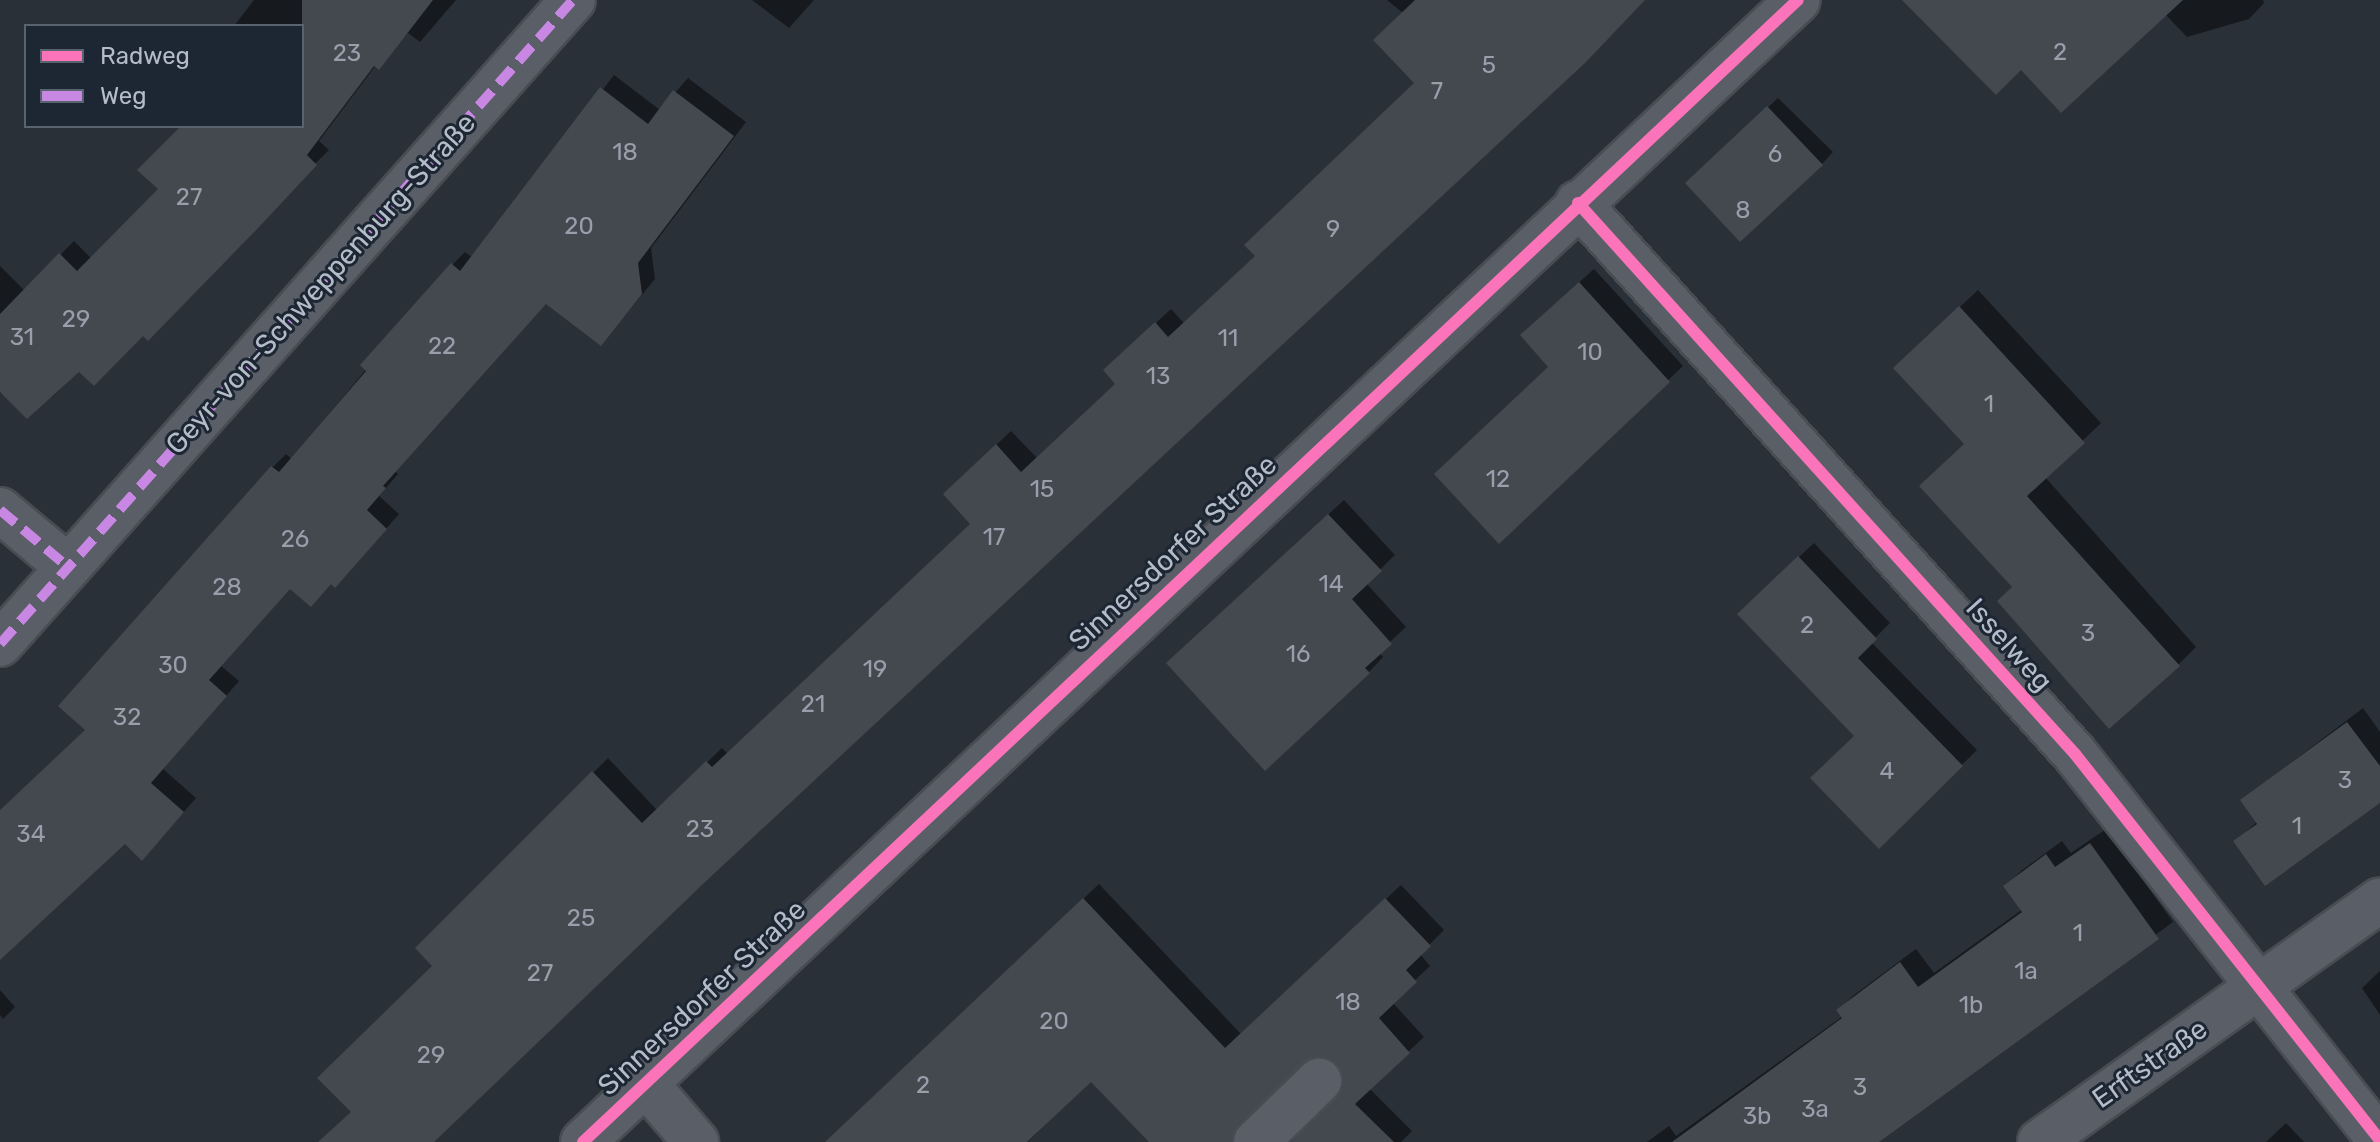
<!DOCTYPE html>
<html>
<head>
<meta charset="utf-8">
<style>
  body { margin:0 }
  #map { position:relative; width:2380px; height:1142px; overflow:hidden; background:#2a3038; font-family:Rubik,sans-serif }
  div>[style] { position:absolute }
  [style*='--x'] { left:calc(var(--x)*1px); top:calc(var(--y)*1px); width:calc(var(--w)*1px); rotate:calc(var(--a)*1deg) }
  .shadow>* { inset:0; background:#0007 }
  .building>* { inset:0; background:#444950 }
  .roads { filter:drop-shadow(2px 0 #484c53) drop-shadow(-2px 0 #484c53) drop-shadow(0 2px #484c53) drop-shadow(0 -2px #484c53) }
  .minor>* { height:44px; margin:-22px; padding:0 22px; transform-origin:22px; border-radius:22px; background:#5a5e66 }
  .quiet>* { height:10px; margin-top:-5px; transform-origin:0; background:repeating-linear-gradient(90deg,#c787e3 0 20px,transparent 0 30px) }
  .cycleway>* { height:12px; margin:-6px; padding:0 6px; transform-origin:6px; border-radius:6px; background:#fb73b8 }
  span { translate:-50% -50%; white-space:nowrap; text-align:center; line-height:1.15; -webkit-text-stroke:6px #1d2633; paint-order:stroke }
  .number-label { font-size:24px; color:#989fab }
  .number-label span { -webkit-text-stroke-width:0 }
  .street-label { font-size:28px; color:#b4bcc9 }
  .legend { position:absolute; left:24px; top:24px; width:280px; height:104px; box-sizing:border-box; background:#1d2633; border:2px solid #59626f; margin:0; padding:10px 14px; list-style:none; font-size:24px; color:#b4bcc9 }
  .legend li { display:flex; align-items:center; gap:16px; height:40px }
  .legend b { width:40px; border:2px solid #59626f }
</style>
</head>
<body>
<div id="map">
  <div class="shadow">
    <div style="clip-path:polygon(254px 0,456px 0,420px 42px,408px 33px,376px 65px,319px 141px,329px 150px,143px 333px,79px 370px,52px 397px,0 393px,0 266px,25px 291px,74px 241px,92px 259px,161px 189px,183px 126px,302px 126px,302px 26px,234px 26px)"></div>
    <div style="clip-path:polygon(752px 0,814px 0,789px 28px)"></div>
    <div style="clip-path:polygon(1387px 0,1643px 0,1584px 61px,427px 1142px,320px 1142px,353px 1112px,435px 966px,418px 948px,608px 758px,657px 810px,722px 748px,728px 754px,973px 524px,960px 479px,1011px 431px,1037px 458px,1117px 384px,1120px 356px,1171px 309px,1184px 323px,1257px 256px,1417px 83px,1403px 13px)"></div>
    <div style="clip-path:polygon(1904px 0,2263px 0,2264px 3px,2249px 19px,2187px 37px,2165px 14px)"></div>
    <div style="clip-path:polygon(614px 75px,660px 110px,688px 78px,746px 122px,651px 248px,655px 279px,601px 344px,546px 302px,395px 471px,398px 474px,379px 496px,399px 514px,348px 572px,332px 582px,291px 587px,221px 666px,239px 681px,163px 769px,196px 798px,155px 845px,125px 841px,0 958px,0 810px,88px 730px,61px 706px,273px 467px,286px 454px,292px 459px,452px 265px,465px 252px,473px 258px)"></div>
    <div style="clip-path:polygon(1778px 98px,1833px 152px,1822px 164px,1700px 171px)"></div>
    <div style="clip-path:polygon(1594px 269px,1683px 366px,1499px 541px,1550px 366px,1536px 321px)"></div>
    <div style="clip-path:polygon(1978px 290px,2101px 423px,2045px 477px,2196px 647px,2178px 665px,2014px 587px,1966px 443px,1914px 350px)"></div>
    <div style="clip-path:polygon(1344px 500px,1395px 555px,1366px 583px,1406px 627px,1379px 652px,1383px 657px,1369px 672px,1183px 648px)"></div>
    <div style="clip-path:polygon(1814px 543px,1890px 623px,1871px 642px,1977px 750px,1879px 846px,1856px 736px,1754px 599px)"></div>
    <div style="clip-path:polygon(2363px 708px,2380px 732px,2380px 800px,2235px 842px,2258px 821px,2242px 800px)"></div>
    <div style="clip-path:polygon(2106px 829px,2173px 922px,1874px 1142px,1647px 1142px,1669px 1126px,1676px 1136px,1843px 1016px,1838px 1010px,1854px 995px,1916px 949px,1934px 973px,2023px 909px,2006px 886px,2021px 871px,2062px 841px,2071px 853px)"></div>
    <div style="clip-path:polygon(1099px 884px,1241px 1034px,1401px 885px,1444px 930px,1420px 954px,1430px 966px,1392px 1002px,1424px 1037px,1369px 1088px,1412px 1131px,1401px 1142px,1294px 1142px,1338px 1100px,1346px 1075px,1327px 1055px,1301px 1061px,1253px 1108px,1246px 1131px,1252px 1142px,1151px 1142px,1091px 1079px,1028px 1142px,854px 1142px,858px 1112px)"></div>
    <div style="clip-path:polygon(2380px 971px,2380px 1015px,2362px 988px)"></div>
    <div style="clip-path:polygon(0 990px,15px 1007px,3px 1019px,0 1015px)"></div>
    <div style="clip-path:polygon(2286px 1123px,2304px 1142px,2266px 1142px)"></div>
  </div>
  <div class="building">
    <div style="clip-path:polygon(302px 0,433px 0,379px 70px,374px 66px,307px 155px,317px 165px,259px 227px,148px 341px,143px 336px,94px 386px,79px 372px,27px 419px,0 392px,0 314px,59px 253px,77px 271px,158px 189px,137px 170px,181px 126px,302px 126px)"></div>
    <div style="clip-path:polygon(1415px 0,1645px 0,1586px 62px,701px 886px,434px 1142px,318px 1142px,351px 1112px,317px 1078px,432px 966px,415px 948px,592px 771px,642px 823px,706px 761px,712px 767px,970px 524px,943px 494px,996px 444px,1021px 472px,1115px 384px,1103px 370px,1155px 322px,1168px 337px,1255px 256px,1244px 245px,1414px 83px,1373px 40px)"></div>
    <div style="clip-path:polygon(1902px 0,2183px 0,2061px 113px,2021px 70px,1996px 95px)"></div>
    <div style="clip-path:polygon(600px 87px,648px 124px,673px 90px,734px 136px,638px 263px,642px 294px,601px 346px,546px 304px,383px 486px,386px 488px,367px 510px,387px 529px,335px 588px,331px 584px,311px 607px,290px 589px,209px 680px,227px 696px,151px 783px,184px 812px,142px 861px,125px 844px,0 960px,0 810px,85px 730px,58px 706px,271px 466px,279px 472px,366px 371px,360px 365px,451px 263px,460px 271px)"></div>
    <div style="clip-path:polygon(1767px 106px,1823px 165px,1740px 242px,1685px 183px)"></div>
    <div style="clip-path:polygon(1579px 282px,1670px 382px,1499px 544px,1434px 474px,1548px 367px,1520px 335px)"></div>
    <div style="clip-path:polygon(1959px 306px,2085px 443px,2027px 496px,2180px 666px,2109px 729px,1997px 601px,2012px 587px,1919px 486px,1964px 444px,1893px 368px)"></div>
    <div style="clip-path:polygon(1328px 514px,1382px 571px,1352px 599px,1392px 644px,1365px 668px,1370px 673px,1265px 771px,1166px 663px)"></div>
    <div style="clip-path:polygon(1798px 556px,1877px 639px,1858px 658px,1963px 766px,1879px 849px,1810px 778px,1854px 736px,1737px 614px)"></div>
    <div style="clip-path:polygon(2347px 722px,2380px 766px,2380px 803px,2265px 886px,2233px 841px,2257px 824px,2240px 800px)"></div>
    <div style="clip-path:polygon(2090px 843px,2159px 939px,1879px 1142px,1672px 1142px,1842px 1018px,1836px 1010px,1900px 962px,1918px 987px,2022px 912px,2003px 886px,2046px 854px,2055px 867px)"></div>
    <div style="clip-path:polygon(1083px 898px,1225px 1048px,1385px 898px,1431px 946px,1406px 970px,1417px 982px,1379px 1018px,1410px 1053px,1355px 1104px,1394px 1142px,1292px 1142px,1343px 1087px,1336px 1063px,1314px 1057px,1239px 1124px,1232px 1142px,1149px 1142px,1091px 1082px,1027px 1142px,825px 1142px)"></div>
  </div>
  <div class="roads">
    <div class="minor">
      <div style="--x:1578;--y:203;--w:742;--a:47.95"></div>
      <div style="--x:2075;--y:754;--w:492;--a:51.7"></div>
      <div style="--x:0;--y:510;--w:89;--a:40"></div>
      <div style="--x:0;--y:644;--w:862;--a:-48.34"></div>
      <div style="--x:646;--y:1084;--w:77;--a:49.2"></div>
      <div style="--x:583;--y:1142;--w:1667;--a:-43.23"></div>
      <div style="--x:1256;--y:1142;--w:88;--a:-44.1"></div>
      <div style="--x:2040;--y:1142;--w:417;--a:-35.4"></div>
    </div>
  </div>
  <div class="quiet">
    <div style="--x:0;--y:510;--w:89;--a:40"></div>
    <div style="--x:0;--y:644;--w:862;--a:-48.34"></div>
  </div>
  <div class="cycleway">
    <div style="--x:1578;--y:203;--w:742;--a:47.95"></div>
    <div style="--x:2075;--y:754;--w:492;--a:51.7"></div>
    <div style="--x:583;--y:1142;--w:1667;--a:-43.23"></div>
  </div>
  <div class="number-label">
    <span style="left:2060px;top:53px">2</span>
    <span style="left:347px;top:54px">23</span>
    <span style="left:1489px;top:66px">5</span>
    <span style="left:1437px;top:92px">7</span>
    <span style="left:625px;top:153px">18</span>
    <span style="left:1775px;top:155px">6</span>
    <span style="left:189px;top:198px">27</span>
    <span style="left:1743px;top:211px">8</span>
    <span style="left:579px;top:227px">20</span>
    <span style="left:1333px;top:230px">9</span>
    <span style="left:76px;top:320px">29</span>
    <span style="left:22px;top:338px">31</span>
    <span style="left:1228px;top:339px">11</span>
    <span style="left:442px;top:347px">22</span>
    <span style="left:1590px;top:353px">10</span>
    <span style="left:1158px;top:377px">13</span>
    <span style="left:1989px;top:405px">1</span>
    <span style="left:1498px;top:480px">12</span>
    <span style="left:1042px;top:490px">15</span>
    <span style="left:994px;top:538px">17</span>
    <span style="left:295px;top:540px">26</span>
    <span style="left:1331px;top:585px">14</span>
    <span style="left:227px;top:588px">28</span>
    <span style="left:1807px;top:626px">2</span>
    <span style="left:2088px;top:634px">3</span>
    <span style="left:1298px;top:655px">16</span>
    <span style="left:173px;top:666px">30</span>
    <span style="left:875px;top:670px">19</span>
    <span style="left:813px;top:705px">21</span>
    <span style="left:127px;top:718px">32</span>
    <span style="left:1887px;top:772px">4</span>
    <span style="left:2345px;top:781px">3</span>
    <span style="left:2297px;top:827px">1</span>
    <span style="left:700px;top:830px">23</span>
    <span style="left:31px;top:835px">34</span>
    <span style="left:581px;top:919px">25</span>
    <span style="left:2078px;top:934px">1</span>
    <span style="left:2026px;top:972px">1a</span>
    <span style="left:540px;top:974px">27</span>
    <span style="left:1348px;top:1003px">18</span>
    <span style="left:1971px;top:1006px">1b</span>
    <span style="left:1054px;top:1022px">20</span>
    <span style="left:431px;top:1056px">29</span>
    <span style="left:923px;top:1086px">2</span>
    <span style="left:1860px;top:1088px">3</span>
    <span style="left:1815px;top:1110px">3a</span>
    <span style="left:1757px;top:1117px">3b</span>
  </div>
  <div class="street-label">
    <span style="left:321px;top:284px;rotate:-48deg">Geyr-von-Schweppenburg-Straße</span>
    <span style="left:1173px;top:553px;rotate:-43deg">Sinnersdorfer Straße</span>
    <span style="left:2009px;top:645px;rotate:48deg">Isselweg</span>
    <span style="left:702px;top:998px;rotate:-43deg">Sinnersdorfer Straße</span>
    <span style="left:2150px;top:1064px;rotate:-35deg">Erftstraße</span>
  </div>
  <ul class="legend">
  <li><b style="height:10px;background:#fb73b8"></b>Radweg</li>
  <li><b style="height:10px;background:#c787e3"></b>Weg</li>
  </ul>
</div>
</body>
</html>
